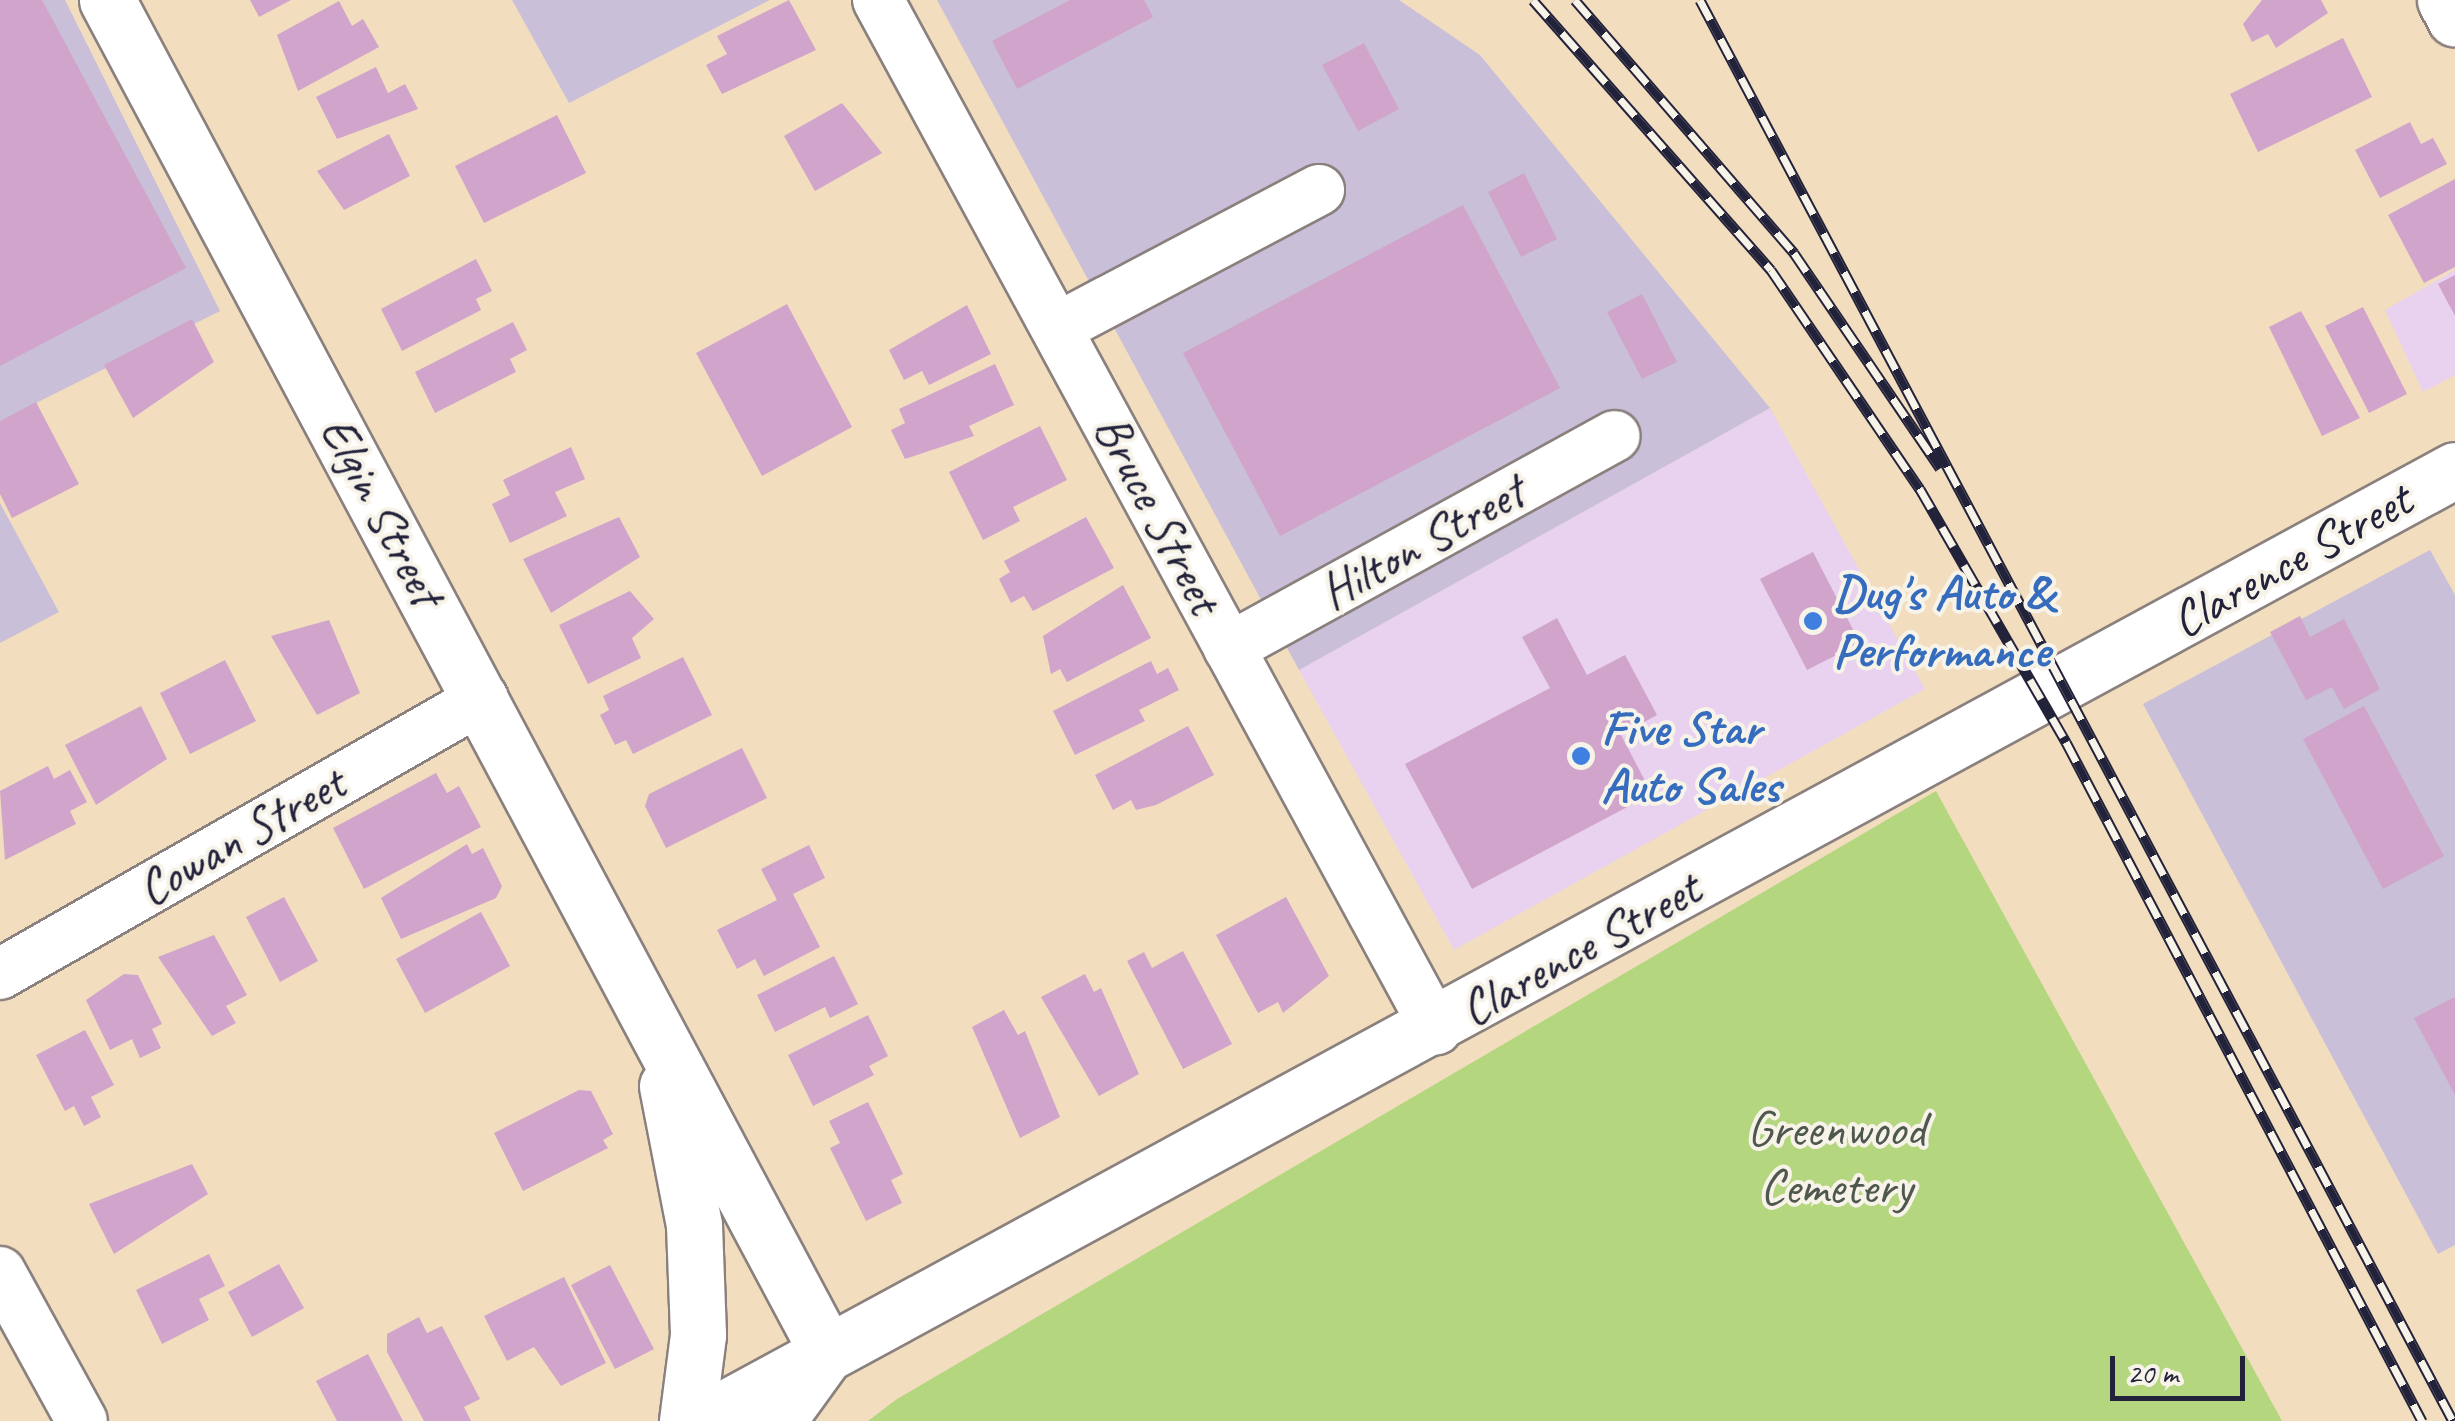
<!DOCTYPE html>
<html>
<head>
<meta charset="utf-8">
<style>
  body { margin:0 }
  #map { position:relative; width:2455px; height:1421px; overflow:hidden; background:#f2debf; font-family:Caveat,sans-serif }
  div>[style] { position:absolute }
  [style*='--x'] { left:calc(var(--x)*1px); top:calc(var(--y)*1px); width:calc(var(--w)*1px); rotate:calc(var(--a)*1deg) }
  .built>* { inset:0; background:#e8d2ef }
  .industrial>* { inset:0; background:#c9bfd8 }
  .green>* { inset:0; background:#b3d67e }
  .building>* { inset:0; background:#d0a4cb }
  .roads { filter:drop-shadow(2px 0 #8a807d) drop-shadow(-2px 0 #8a807d) drop-shadow(0 2px #8a807d) drop-shadow(0 -2px #8a807d) }
  .minor>* { height:50px; margin:-25px; padding:0 25px; transform-origin:25px; border-radius:25px; background:#fff }
  .tertiary>* { height:55px; margin:-27.5px; padding:0 27.5px; transform-origin:27.5px; border-radius:27.5px; background:#fff }
  .secondary>* { height:55px; margin:-27.5px; padding:0 27.5px; transform-origin:27.5px; border-radius:27.5px; background:#fff }
  .rail>* { height:11px; margin-top:-5.5px; transform-origin:0; background:repeating-linear-gradient(90deg,#f7f3e8 0 22px,#22223b 0 44px); box-sizing:border-box; border-block:2px solid #22223b }
  .dots>* { width:28px; height:28px; translate:-50% -50%; box-sizing:border-box; border:5px solid #f7f3e8; border-radius:50% }
  span { translate:-50% -50%; white-space:nowrap; text-align:center; line-height:1.15; -webkit-text-stroke:8px #f7f3e8; paint-order:stroke }
  .street-label { font-size:50px; color:#22223b }
  .shop-label { font-size:50px; color:#366cbe; font-weight:700 }
  .left { translate:0 -50%; text-align:left }
  .park-label { font-size:50px; color:#4e584f }
  .scale { position:absolute; left:2110px; top:1356px; width:135px; height:45px; box-sizing:border-box; border:5px solid #22223b; border-top:0; padding-left:12px; font-size:30px; line-height:35px; white-space:nowrap; color:#22223b; -webkit-text-stroke:8px #f7f3e8; paint-order:stroke }
</style>
</head>
<body>
<div id="map">
  <div class="built">
    <div style="clip-path:polygon(2455px 270px,2455px 375px,2423px 392px,2385px 310px)"></div>
    <div style="clip-path:polygon(1770px 408px,1925px 689px,1454px 950px,1299px 670px)"></div>
  </div>
  <div class="industrial">
    <div style="clip-path:polygon(0 0,65px 0,220px 311px,0 421px)"></div>
    <div style="clip-path:polygon(512px 0,770px 0,569px 103px)"></div>
    <div style="clip-path:polygon(937px 0,1399px 0,1480px 55px,1770px 408px,1299px 670px)"></div>
    <div style="clip-path:polygon(0 503px,59px 612px,0 643px)"></div>
    <div style="clip-path:polygon(2430px 550px,2455px 595px,2455px 1245px,2438px 1254px,2143px 704px)"></div>
  </div>
  <div class="green">
    <div style="clip-path:polygon(1936px 791px,2282px 1421px,868px 1421px,897px 1399px)"></div>
  </div>
  <div class="building">
    <div style="clip-path:polygon(0 0,42px 0,186px 268px,0 366px)"></div>
    <div style="clip-path:polygon(250px 0,291px 0,259px 17px)"></div>
    <div style="clip-path:polygon(789px 0,816px 50px,722px 94px,706px 65px,727px 54px,717px 36px)"></div>
    <div style="clip-path:polygon(1070px 0,1144px 0,1153px 17px,1017px 89px,992px 41px)"></div>
    <div style="clip-path:polygon(2262px 0,2321px 0,2328px 13px,2276px 48px,2268px 34px,2252px 42px,2243px 24px)"></div>
    <div style="clip-path:polygon(339px 1px,352px 26px,363px 19px,379px 47px,298px 91px,277px 35px)"></div>
    <div style="clip-path:polygon(2343px 38px,2372px 97px,2258px 152px,2230px 94px)"></div>
    <div style="clip-path:polygon(1364px 43px,1399px 109px,1358px 131px,1322px 65px)"></div>
    <div style="clip-path:polygon(376px 67px,388px 93px,405px 84px,418px 109px,337px 139px,316px 97px)"></div>
    <div style="clip-path:polygon(842px 103px,882px 153px,815px 191px,784px 136px)"></div>
    <div style="clip-path:polygon(557px 115px,586px 173px,484px 223px,455px 166px)"></div>
    <div style="clip-path:polygon(2410px 122px,2421px 144px,2433px 138px,2447px 164px,2380px 198px,2355px 150px)"></div>
    <div style="clip-path:polygon(389px 134px,410px 176px,344px 210px,317px 171px)"></div>
    <div style="clip-path:polygon(1524px 173px,1557px 239px,1521px 257px,1488px 192px)"></div>
    <div style="clip-path:polygon(2455px 179px,2455px 267px,2424px 283px,2388px 215px)"></div>
    <div style="clip-path:polygon(1463px 205px,1560px 388px,1280px 536px,1183px 353px)"></div>
    <div style="clip-path:polygon(476px 259px,492px 291px,476px 299px,481px 310px,402px 351px,381px 309px)"></div>
    <div style="clip-path:polygon(2455px 275px,2455px 316px,2438px 284px)"></div>
    <div style="clip-path:polygon(1642px 294px,1677px 362px,1642px 379px,1607px 312px)"></div>
    <div style="clip-path:polygon(787px 304px,852px 427px,762px 476px,696px 353px)"></div>
    <div style="clip-path:polygon(967px 305px,991px 354px,929px 385px,922px 371px,904px 380px,889px 350px)"></div>
    <div style="clip-path:polygon(2363px 307px,2407px 394px,2369px 413px,2325px 326px)"></div>
    <div style="clip-path:polygon(2301px 311px,2360px 418px,2322px 436px,2269px 327px)"></div>
    <div style="clip-path:polygon(192px 319px,214px 362px,133px 418px,104px 365px)"></div>
    <div style="clip-path:polygon(513px 322px,527px 350px,510px 359px,516px 372px,435px 413px,415px 372px)"></div>
    <div style="clip-path:polygon(995px 364px,1014px 405px,969px 426px,974px 436px,905px 459px,891px 430px,905px 423px,899px 409px)"></div>
    <div style="clip-path:polygon(36px 402px,79px 484px,12px 518px,0 494px,0 421px)"></div>
    <div style="clip-path:polygon(1040px 426px,1067px 480px,1013px 507px,1020px 521px,983px 540px,949px 472px)"></div>
    <div style="clip-path:polygon(571px 447px,585px 479px,555px 492px,567px 516px,510px 543px,492px 504px,510px 495px,503px 480px)"></div>
    <div style="clip-path:polygon(619px 517px,640px 557px,551px 613px,523px 559px)"></div>
    <div style="clip-path:polygon(1086px 517px,1114px 568px,1033px 611px,1024px 596px,1011px 603px,999px 579px,1010px 572px,1004px 561px)"></div>
    <div style="clip-path:polygon(1813px 552px,1860px 643px,1807px 670px,1760px 579px)"></div>
    <div style="clip-path:polygon(1123px 585px,1151px 638px,1067px 682px,1060px 669px,1051px 674px,1043px 636px)"></div>
    <div style="clip-path:polygon(630px 591px,654px 619px,632px 638px,641px 658px,588px 684px,559px 625px)"></div>
    <div style="clip-path:polygon(2300px 616px,2310px 637px,2344px 619px,2380px 689px,2344px 709px,2332px 687px,2306px 700px,2270px 632px)"></div>
    <div style="clip-path:polygon(1557px 618px,1587px 675px,1625px 655px,1657px 715px,1621px 735px,1652px 794px,1472px 889px,1405px 764px,1550px 688px,1522px 637px)"></div>
    <div style="clip-path:polygon(329px 620px,360px 693px,317px 715px,271px 636px)"></div>
    <div style="clip-path:polygon(683px 657px,712px 715px,633px 754px,626px 740px,615px 745px,600px 715px,609px 710px,603px 696px)"></div>
    <div style="clip-path:polygon(225px 660px,256px 721px,190px 754px,160px 693px)"></div>
    <div style="clip-path:polygon(1151px 661px,1157px 674px,1168px 668px,1179px 690px,1139px 710px,1145px 721px,1075px 755px,1053px 711px)"></div>
    <div style="clip-path:polygon(141px 706px,167px 759px,96px 805px,65px 745px)"></div>
    <div style="clip-path:polygon(2364px 706px,2444px 856px,2383px 889px,2303px 739px)"></div>
    <div style="clip-path:polygon(1188px 726px,1214px 775px,1156px 805px,1136px 810px,1131px 800px,1113px 810px,1095px 775px)"></div>
    <div style="clip-path:polygon(742px 748px,767px 798px,666px 848px,645px 806px,649px 794px)"></div>
    <div style="clip-path:polygon(48px 766px,54px 779px,70px 770px,87px 802px,70px 811px,76px 824px,5px 860px,0 791px)"></div>
    <div style="clip-path:polygon(436px 773px,447px 793px,459px 786px,481px 827px,364px 889px,333px 828px)"></div>
    <div style="clip-path:polygon(467px 844px,472px 854px,483px 848px,502px 886px,496px 898px,401px 939px,381px 898px)"></div>
    <div style="clip-path:polygon(809px 845px,825px 878px,793px 894px,820px 947px,764px 976px,755px 959px,737px 969px,717px 930px,777px 900px,761px 869px)"></div>
    <div style="clip-path:polygon(284px 897px,318px 961px,280px 982px,246px 917px)"></div>
    <div style="clip-path:polygon(1286px 897px,1329px 976px,1283px 1013px,1278px 1002px,1258px 1013px,1216px 935px)"></div>
    <div style="clip-path:polygon(481px 912px,510px 966px,425px 1013px,396px 959px)"></div>
    <div style="clip-path:polygon(214px 935px,247px 995px,226px 1006px,236px 1023px,212px 1036px,158px 957px)"></div>
    <div style="clip-path:polygon(1183px 951px,1232px 1044px,1183px 1069px,1127px 961px,1144px 952px,1152px 968px)"></div>
    <div style="clip-path:polygon(834px 956px,858px 1004px,830px 1018px,825px 1007px,775px 1032px,757px 995px)"></div>
    <div style="clip-path:polygon(124px 974px,138px 975px,162px 1024px,152px 1029px,161px 1048px,140px 1058px,132px 1039px,110px 1050px,86px 1000px)"></div>
    <div style="clip-path:polygon(1085px 974px,1094px 992px,1101px 988px,1139px 1074px,1099px 1096px,1041px 997px)"></div>
    <div style="clip-path:polygon(2455px 997px,2455px 1095px,2414px 1018px)"></div>
    <div style="clip-path:polygon(1004px 1010px,1018px 1035px,1025px 1031px,1060px 1117px,1020px 1138px,972px 1027px)"></div>
    <div style="clip-path:polygon(868px 1015px,888px 1056px,869px 1066px,874px 1075px,813px 1106px,788px 1055px)"></div>
    <div style="clip-path:polygon(85px 1030px,114px 1085px,91px 1097px,101px 1117px,84px 1126px,74px 1106px,65px 1111px,36px 1055px)"></div>
    <div style="clip-path:polygon(579px 1090px,591px 1091px,613px 1134px,603px 1140px,608px 1148px,523px 1191px,494px 1133px)"></div>
    <div style="clip-path:polygon(868px 1102px,903px 1174px,891px 1180px,902px 1203px,866px 1221px,830px 1148px,840px 1143px,829px 1121px)"></div>
    <div style="clip-path:polygon(192px 1164px,208px 1194px,114px 1254px,89px 1204px)"></div>
    <div style="clip-path:polygon(209px 1254px,225px 1286px,199px 1299px,209px 1320px,162px 1344px,136px 1290px)"></div>
    <div style="clip-path:polygon(279px 1264px,304px 1308px,252px 1337px,228px 1292px)"></div>
    <div style="clip-path:polygon(610px 1265px,654px 1349px,615px 1369px,571px 1285px)"></div>
    <div style="clip-path:polygon(564px 1277px,606px 1363px,561px 1386px,534px 1347px,507px 1361px,484px 1316px)"></div>
    <div style="clip-path:polygon(419px 1317px,427px 1333px,442px 1326px,480px 1399px,464px 1407px,471px 1421px,424px 1421px,387px 1352px,387px 1334px)"></div>
    <div style="clip-path:polygon(368px 1354px,403px 1421px,337px 1421px,316px 1381px)"></div>
  </div>
  <div class="roads">
    <div class="minor">
      <div style="--x:878;--y:0;--w:1171;--a:61.53"></div>
      <div style="--x:1059;--y:327;--w:294;--a:-27.8"></div>
      <div style="--x:1229;--y:648;--w:440;--a:-28.8"></div>
      <div style="--x:0;--y:974;--w:556;--a:-29.74"></div>
      <div style="--x:0;--y:1272;--w:170;--a:61.2"></div>
    </div>
    <div class="tertiary">
      <div style="--x:2445;--y:0;--w:21;--a:62"></div>
      <div style="--x:777;--y:1421;--w:85;--a:-54.1"></div>
    </div>
    <div class="secondary">
      <div style="--x:107;--y:0;--w:1532;--a:61.96"></div>
      <div style="--x:667;--y:1086;--w:142;--a:79"></div>
      <div style="--x:694;--y:1225;--w:110;--a:87.9"></div>
      <div style="--x:698;--y:1335;--w:87;--a:97.3"></div>
      <div style="--x:702;--y:1421;--w:1994;--a:-28.48"></div>
    </div>
  </div>
  <div class="rail">
    <div style="--x:1533;--y:0;--w:360;--a:48.6"></div>
    <div style="--x:1771;--y:270;--w:265;--a:55.8"></div>
    <div style="--x:1920;--y:489;--w:292;--a:60"></div>
    <div style="--x:2066;--y:742;--w:767;--a:62.33"></div>
    <div style="--x:1575;--y:0;--w:335;--a:49.1"></div>
    <div style="--x:1794;--y:253;--w:260;--a:55.8"></div>
    <div style="--x:1700;--y:0;--w:1608;--a:62.08"></div>
  </div>
  <div class="dots">
    <div style="left:1813px;top:621px;background:#3f7fe0"></div>
    <div style="left:1581px;top:756px;background:#3f7fe0"></div>
  </div>
  <div class="street-label">
    <span style="left:382px;top:511px;rotate:62deg">Elgin Street</span>
    <span style="left:1158px;top:514px;rotate:62deg">Bruce Street</span>
    <span style="left:1422px;top:542px;rotate:-29deg">Hilton Street</span>
    <span style="left:2291px;top:560px;rotate:-29deg">Clarence Street</span>
    <span style="left:241px;top:836px;rotate:-30deg">Cowan Street</span>
    <span style="left:1580px;top:949px;rotate:-29deg">Clarence Street</span>
  </div>
  <div class="shop-label">
    <span class="left" style="left:1833px;top:621px">Dug's Auto &amp;<br>Performance</span>
    <span class="left" style="left:1601px;top:756px">Five Star<br>Auto Sales</span>
  </div>
  <div class="park-label">
    <span style="left:1836px;top:1157px">Greenwood<br>Cemetery</span>
  </div>
  <div class="scale">20 m</div>
</div>
</body>
</html>
